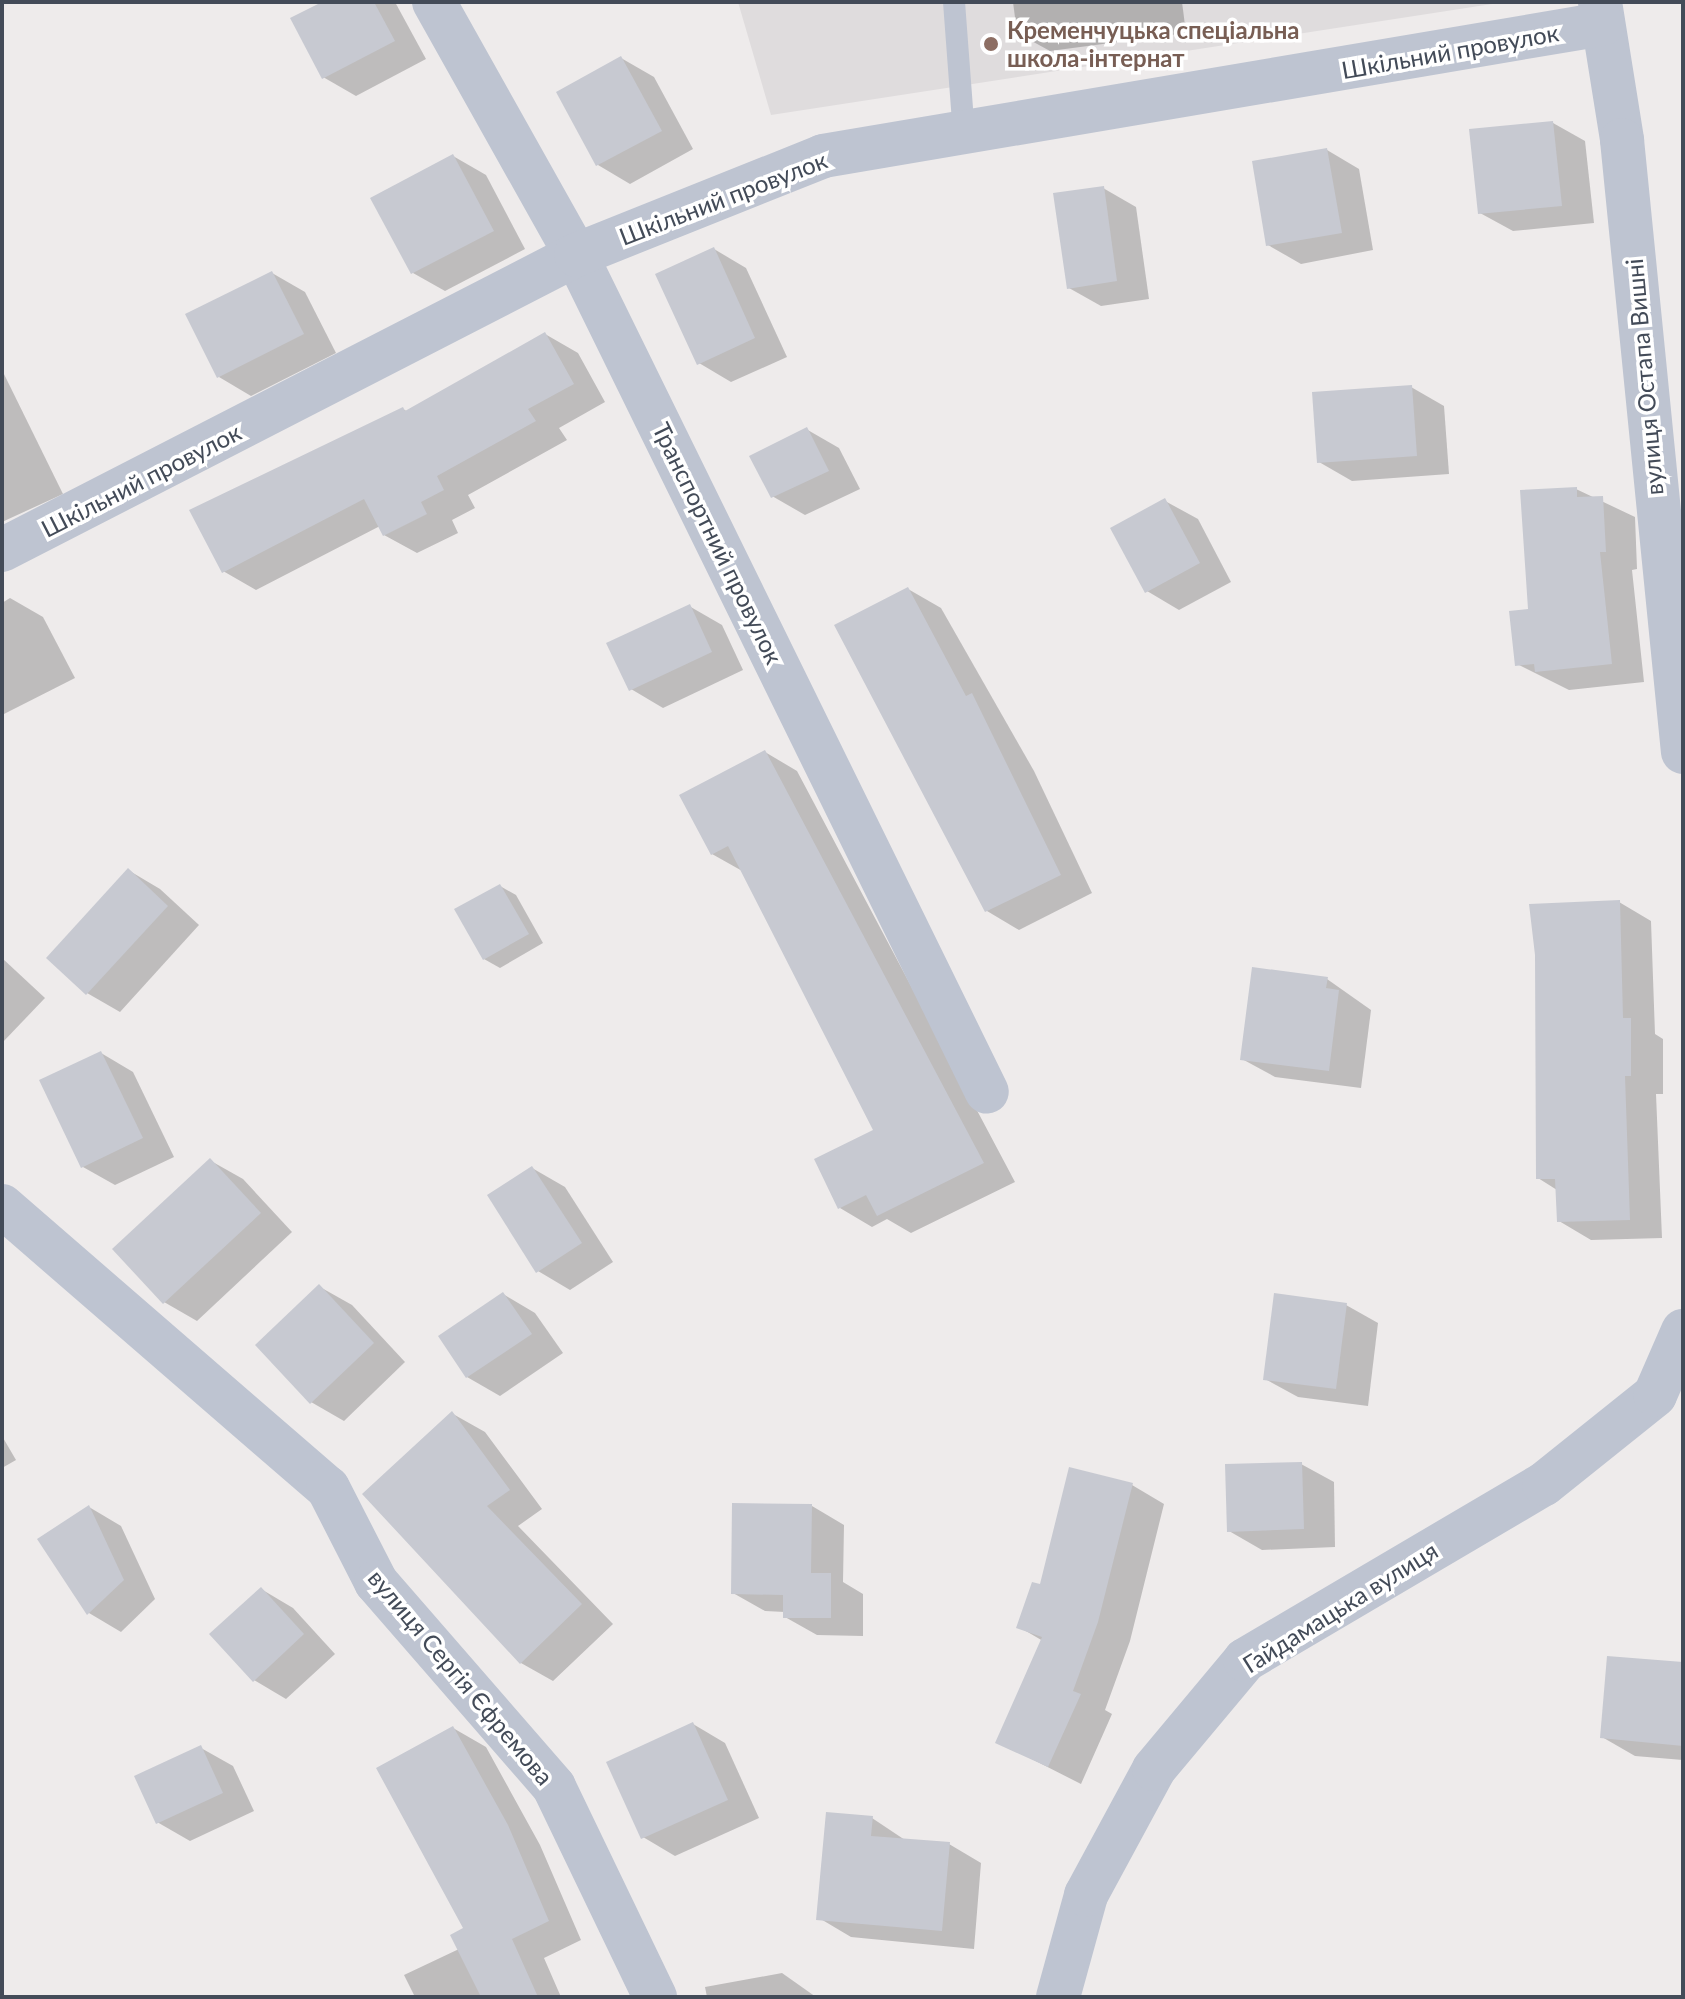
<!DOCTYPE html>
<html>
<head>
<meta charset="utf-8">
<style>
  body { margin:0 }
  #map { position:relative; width:1685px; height:1999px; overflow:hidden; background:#eeebeb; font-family:Lato,sans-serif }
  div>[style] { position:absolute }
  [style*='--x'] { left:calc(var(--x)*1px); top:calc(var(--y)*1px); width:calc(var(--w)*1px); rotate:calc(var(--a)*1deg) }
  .education>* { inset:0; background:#dfdcdd }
  .shadow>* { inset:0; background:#0003 }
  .building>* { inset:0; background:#c7c9d1 }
  .service>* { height:22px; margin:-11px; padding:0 11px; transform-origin:11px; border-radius:11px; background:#bec4d1 }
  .minor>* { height:44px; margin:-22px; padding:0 22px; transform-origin:22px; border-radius:22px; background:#bec4d1 }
  .dots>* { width:22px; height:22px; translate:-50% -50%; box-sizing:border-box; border:4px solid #fff; border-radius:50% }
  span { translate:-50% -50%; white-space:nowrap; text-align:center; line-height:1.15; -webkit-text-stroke:7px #fff; paint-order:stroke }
  .education-label { font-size:24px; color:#785e54; font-weight:700 }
  .left { translate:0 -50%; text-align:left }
  .street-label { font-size:24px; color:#434b58 }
  .frame { position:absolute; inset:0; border:4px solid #434b58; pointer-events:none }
</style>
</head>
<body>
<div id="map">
  <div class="education">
    <div style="clip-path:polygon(738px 2px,1505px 2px,771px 115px)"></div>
  </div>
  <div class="shadow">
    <div style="clip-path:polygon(326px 2px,395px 2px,426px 59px,356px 96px,323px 77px)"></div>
    <div style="clip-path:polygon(1013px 2px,1182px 2px,1186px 33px,1050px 51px,1017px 33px)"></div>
    <div style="clip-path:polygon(621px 58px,654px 77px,693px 149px,630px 184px,598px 165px)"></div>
    <div style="clip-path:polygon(1553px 123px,1585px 141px,1594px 223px,1513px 231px,1480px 213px)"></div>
    <div style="clip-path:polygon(1327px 150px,1359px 169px,1373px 250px,1301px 264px,1268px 245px)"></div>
    <div style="clip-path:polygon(453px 156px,486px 175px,525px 249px,445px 291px,413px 273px)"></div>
    <div style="clip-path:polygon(1103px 188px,1136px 207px,1149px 299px,1101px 306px,1069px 288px)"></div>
    <div style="clip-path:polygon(714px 249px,746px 268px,787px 357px,731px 382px,699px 363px)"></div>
    <div style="clip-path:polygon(272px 273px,305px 292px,336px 353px,251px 396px,219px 377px)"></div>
    <div style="clip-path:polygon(545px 334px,578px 353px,605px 402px,559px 428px,567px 440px,468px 495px,475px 508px,452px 520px,458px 533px,417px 553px,384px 535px,380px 526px,256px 590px,223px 571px,403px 409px,408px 412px)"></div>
    <div style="clip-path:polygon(2px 370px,63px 494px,2px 522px)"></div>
    <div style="clip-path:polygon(1411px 387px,1444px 406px,1449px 474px,1352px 481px,1319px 462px)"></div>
    <div style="clip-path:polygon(806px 429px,839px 448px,860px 489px,805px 515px,772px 496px)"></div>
    <div style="clip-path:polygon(1576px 489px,1635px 517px,1637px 569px,1632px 570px,1644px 682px,1569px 690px,1517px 664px,1530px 610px)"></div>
    <div style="clip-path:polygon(1165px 501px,1198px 519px,1231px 582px,1179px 610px,1147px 591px)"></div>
    <div style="clip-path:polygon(908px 589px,941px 608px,1034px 771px,1092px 893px,1019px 930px,987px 911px)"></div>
    <div style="clip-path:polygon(10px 598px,43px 617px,75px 678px,2px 715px,2px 603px)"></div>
    <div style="clip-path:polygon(689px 606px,722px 625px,743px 670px,663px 708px,631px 689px)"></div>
    <div style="clip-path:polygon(765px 752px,797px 771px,1015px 1182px,911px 1233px,887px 1219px,872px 1227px,840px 1208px,875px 1131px,744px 872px,712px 854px)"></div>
    <div style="clip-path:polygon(128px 870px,160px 889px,199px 925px,120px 1012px,87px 993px)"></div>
    <div style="clip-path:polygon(500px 886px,516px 895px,543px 943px,500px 968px,484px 959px)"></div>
    <div style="clip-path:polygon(1619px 902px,1651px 921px,1655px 1034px,1663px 1039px,1663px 1094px,1656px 1094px,1662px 1238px,1591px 1240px,1559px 1221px,1557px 1190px,1538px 1178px)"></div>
    <div style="clip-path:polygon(2px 958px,45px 998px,2px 1043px)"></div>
    <div style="clip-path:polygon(1327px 979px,1371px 1010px,1361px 1088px,1275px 1077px,1242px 1059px)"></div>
    <div style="clip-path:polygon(101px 1053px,133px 1072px,174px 1157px,115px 1185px,83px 1167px)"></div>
    <div style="clip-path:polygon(211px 1161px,243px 1179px,292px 1232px,197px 1321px,164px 1302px)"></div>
    <div style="clip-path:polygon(532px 1168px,565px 1187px,613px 1262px,570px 1290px,538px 1271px)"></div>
    <div style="clip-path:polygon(320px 1287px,352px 1305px,405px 1362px,344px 1421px,311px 1402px)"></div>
    <div style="clip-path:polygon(503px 1294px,535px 1313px,563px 1353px,500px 1396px,467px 1377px)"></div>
    <div style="clip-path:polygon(1346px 1305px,1378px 1323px,1368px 1406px,1298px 1397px,1265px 1379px)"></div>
    <div style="clip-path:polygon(453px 1414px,485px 1432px,542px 1509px,518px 1526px,613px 1624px,553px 1681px,521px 1663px)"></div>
    <div style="clip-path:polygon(2px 1436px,16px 1460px,2px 1468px)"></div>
    <div style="clip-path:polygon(1301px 1464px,1334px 1482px,1335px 1547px,1262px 1550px,1229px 1531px)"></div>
    <div style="clip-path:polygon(1132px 1485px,1164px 1504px,1130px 1641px,1105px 1710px,1112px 1714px,1081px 1784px,998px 1742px,1043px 1641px,1019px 1627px,1041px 1587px)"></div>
    <div style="clip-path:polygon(812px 1506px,844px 1525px,843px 1582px,863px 1594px,863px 1636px,817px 1635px,785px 1617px,785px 1612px,765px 1611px,733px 1593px)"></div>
    <div style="clip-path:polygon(89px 1507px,121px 1526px,155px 1599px,121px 1632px,89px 1613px)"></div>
    <div style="clip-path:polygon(261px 1589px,293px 1608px,335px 1654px,286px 1699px,254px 1680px)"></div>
    <div style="clip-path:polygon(1683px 1664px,1683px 1760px,1635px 1756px,1602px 1737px)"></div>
    <div style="clip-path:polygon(693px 1724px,725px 1743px,759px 1818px,675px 1856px,643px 1837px)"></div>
    <div style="clip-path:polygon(453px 1728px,486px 1747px,540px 1845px,581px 1940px,544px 1958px,561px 1997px,415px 1997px,404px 1975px,459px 1949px,466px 1929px)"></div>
    <div style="clip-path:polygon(201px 1748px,233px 1766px,254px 1811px,190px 1841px,157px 1822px)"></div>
    <div style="clip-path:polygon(872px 1818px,905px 1840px,949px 1844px,981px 1863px,974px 1949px,851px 1937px,819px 1918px)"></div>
    <div style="clip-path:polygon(782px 1973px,816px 1997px,707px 1997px,705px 1987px)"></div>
  </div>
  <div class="building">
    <div style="clip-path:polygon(322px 2px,374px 2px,395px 41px,322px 79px,290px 18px)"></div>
    <div style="clip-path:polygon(621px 56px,662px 131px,596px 166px,556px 92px)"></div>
    <div style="clip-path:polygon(1553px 121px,1562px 206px,1478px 214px,1469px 129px)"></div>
    <div style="clip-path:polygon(1327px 148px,1342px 233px,1266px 246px,1252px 161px)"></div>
    <div style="clip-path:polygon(453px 154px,494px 231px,411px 274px,370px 198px)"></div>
    <div style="clip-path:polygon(1104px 186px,1117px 281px,1067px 289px,1053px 193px)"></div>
    <div style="clip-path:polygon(714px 247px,755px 338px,697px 365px,655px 274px)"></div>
    <div style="clip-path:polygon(272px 271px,304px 334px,217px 378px,185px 314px)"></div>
    <div style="clip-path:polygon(545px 332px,574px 384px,528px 409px,536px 421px,437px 476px,444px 490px,421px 502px,427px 514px,383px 536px,364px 499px,222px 573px,189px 510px,403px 407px,405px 411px)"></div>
    <div style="clip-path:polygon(1412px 385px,1417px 456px,1317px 463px,1312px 392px)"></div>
    <div style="clip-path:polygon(807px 427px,829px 471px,771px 498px,749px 456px)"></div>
    <div style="clip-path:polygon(1577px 487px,1577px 497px,1603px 496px,1606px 552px,1600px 552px,1612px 664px,1535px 672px,1534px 664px,1515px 666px,1509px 611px,1528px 609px,1520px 490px)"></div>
    <div style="clip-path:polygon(1165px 498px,1200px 563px,1145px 593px,1110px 528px)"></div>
    <div style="clip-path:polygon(908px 587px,966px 696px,972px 693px,1061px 875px,985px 912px,834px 625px)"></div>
    <div style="clip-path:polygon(690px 604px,712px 652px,629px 691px,606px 643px)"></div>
    <div style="clip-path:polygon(765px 750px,984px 1163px,877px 1216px,866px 1195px,838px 1209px,814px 1159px,873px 1130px,728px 846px,711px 855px,679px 795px)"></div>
    <div style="clip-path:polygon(128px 868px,168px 906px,86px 995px,46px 958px)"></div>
    <div style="clip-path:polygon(500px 884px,529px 934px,483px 960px,454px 909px)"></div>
    <div style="clip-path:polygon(1620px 900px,1623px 1018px,1631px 1018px,1631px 1076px,1625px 1076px,1630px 1220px,1557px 1222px,1555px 1179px,1536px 1179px,1535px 955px,1529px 904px)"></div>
    <div style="clip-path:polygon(1252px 967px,1328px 977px,1326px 988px,1339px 990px,1329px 1071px,1240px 1060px)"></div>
    <div style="clip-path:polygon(101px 1051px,143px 1138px,81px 1168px,39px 1080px)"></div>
    <div style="clip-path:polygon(210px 1158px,261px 1213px,163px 1304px,112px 1249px)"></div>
    <div style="clip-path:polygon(532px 1166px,582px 1243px,536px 1273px,487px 1195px)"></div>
    <div style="clip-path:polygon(319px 1284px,374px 1343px,310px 1404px,255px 1345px)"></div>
    <div style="clip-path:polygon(503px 1292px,532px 1334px,466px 1378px,438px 1336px)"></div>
    <div style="clip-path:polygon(1274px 1293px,1347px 1303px,1336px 1389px,1263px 1380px)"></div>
    <div style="clip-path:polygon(452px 1411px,510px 1490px,487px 1506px,582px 1604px,520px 1664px,362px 1494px)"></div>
    <div style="clip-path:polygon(1302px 1462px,1304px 1529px,1227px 1532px,1225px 1464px)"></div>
    <div style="clip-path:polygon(1069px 1467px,1133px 1483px,1098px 1622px,1073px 1691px,1081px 1694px,1048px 1767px,995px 1743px,1042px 1637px,1016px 1628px,1032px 1582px,1040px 1584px)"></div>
    <div style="clip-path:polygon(732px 1503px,812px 1504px,811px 1573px,831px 1573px,831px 1618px,783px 1618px,783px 1595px,731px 1594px)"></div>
    <div style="clip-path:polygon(89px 1505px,124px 1580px,87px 1615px,37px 1539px)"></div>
    <div style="clip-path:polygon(261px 1587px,304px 1634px,253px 1682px,209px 1634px)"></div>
    <div style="clip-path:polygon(1607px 1656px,1683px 1662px,1683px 1746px,1600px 1738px)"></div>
    <div style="clip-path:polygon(693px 1722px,728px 1800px,641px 1839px,606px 1762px)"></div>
    <div style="clip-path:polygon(453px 1726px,508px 1825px,549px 1921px,512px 1939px,538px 1997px,481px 1997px,450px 1935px,463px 1928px,376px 1768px)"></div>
    <div style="clip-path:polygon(201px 1745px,223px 1793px,156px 1824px,134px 1776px)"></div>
    <div style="clip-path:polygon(826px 1812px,873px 1816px,871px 1836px,950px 1842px,942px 1931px,816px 1920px)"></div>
  </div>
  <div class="service">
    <div style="--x:954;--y:2;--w:133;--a:85.7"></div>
  </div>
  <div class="minor">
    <div style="--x:434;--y:2;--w:290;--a:60.7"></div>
    <div style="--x:576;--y:255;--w:932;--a:63.85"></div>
    <div style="--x:1600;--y:2;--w:140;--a:80.9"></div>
    <div style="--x:1622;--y:140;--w:615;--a:84.31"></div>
    <div style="--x:2;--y:550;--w:645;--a:-27.2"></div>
    <div style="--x:576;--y:255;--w:266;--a:-21.8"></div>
    <div style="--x:823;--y:156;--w:791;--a:-9.61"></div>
    <div style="--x:2;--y:1206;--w:431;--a:40.9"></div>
    <div style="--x:328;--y:1488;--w:106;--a:62.9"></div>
    <div style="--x:376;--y:1582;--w:271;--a:49"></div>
    <div style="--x:554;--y:1787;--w:233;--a:64.3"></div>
    <div style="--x:1058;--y:1997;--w:106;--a:-74.6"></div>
    <div style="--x:1086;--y:1895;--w:143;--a:-61.6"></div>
    <div style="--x:1154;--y:1769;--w:142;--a:-50.1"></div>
    <div style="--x:1245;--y:1660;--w:347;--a:-30.5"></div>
    <div style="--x:1544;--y:1484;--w:142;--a:-38.7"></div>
    <div style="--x:1655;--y:1395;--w:70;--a:-66.4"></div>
  </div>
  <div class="dots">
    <div style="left:991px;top:44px;background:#8d6e63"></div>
  </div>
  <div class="education-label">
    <span class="left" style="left:1007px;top:44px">Кременчуцька спеціальна<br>школа-інтернат</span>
  </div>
  <div class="street-label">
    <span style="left:1450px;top:51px;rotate:-10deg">Шкільний провулок</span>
    <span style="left:723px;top:198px;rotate:-21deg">Шкільний провулок</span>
    <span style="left:1644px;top:377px;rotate:-95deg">вулиця Остапа Вишні</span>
    <span style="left:141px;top:480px;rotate:-27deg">Шкільний провулок</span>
    <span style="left:718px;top:543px;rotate:64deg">Транспортний провулок</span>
    <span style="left:1340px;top:1607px;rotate:-32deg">Гайдамацька вулиця</span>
    <span style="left:461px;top:1677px;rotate:50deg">вулиця Сергія Єфремова</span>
  </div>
  <div class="frame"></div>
</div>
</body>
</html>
